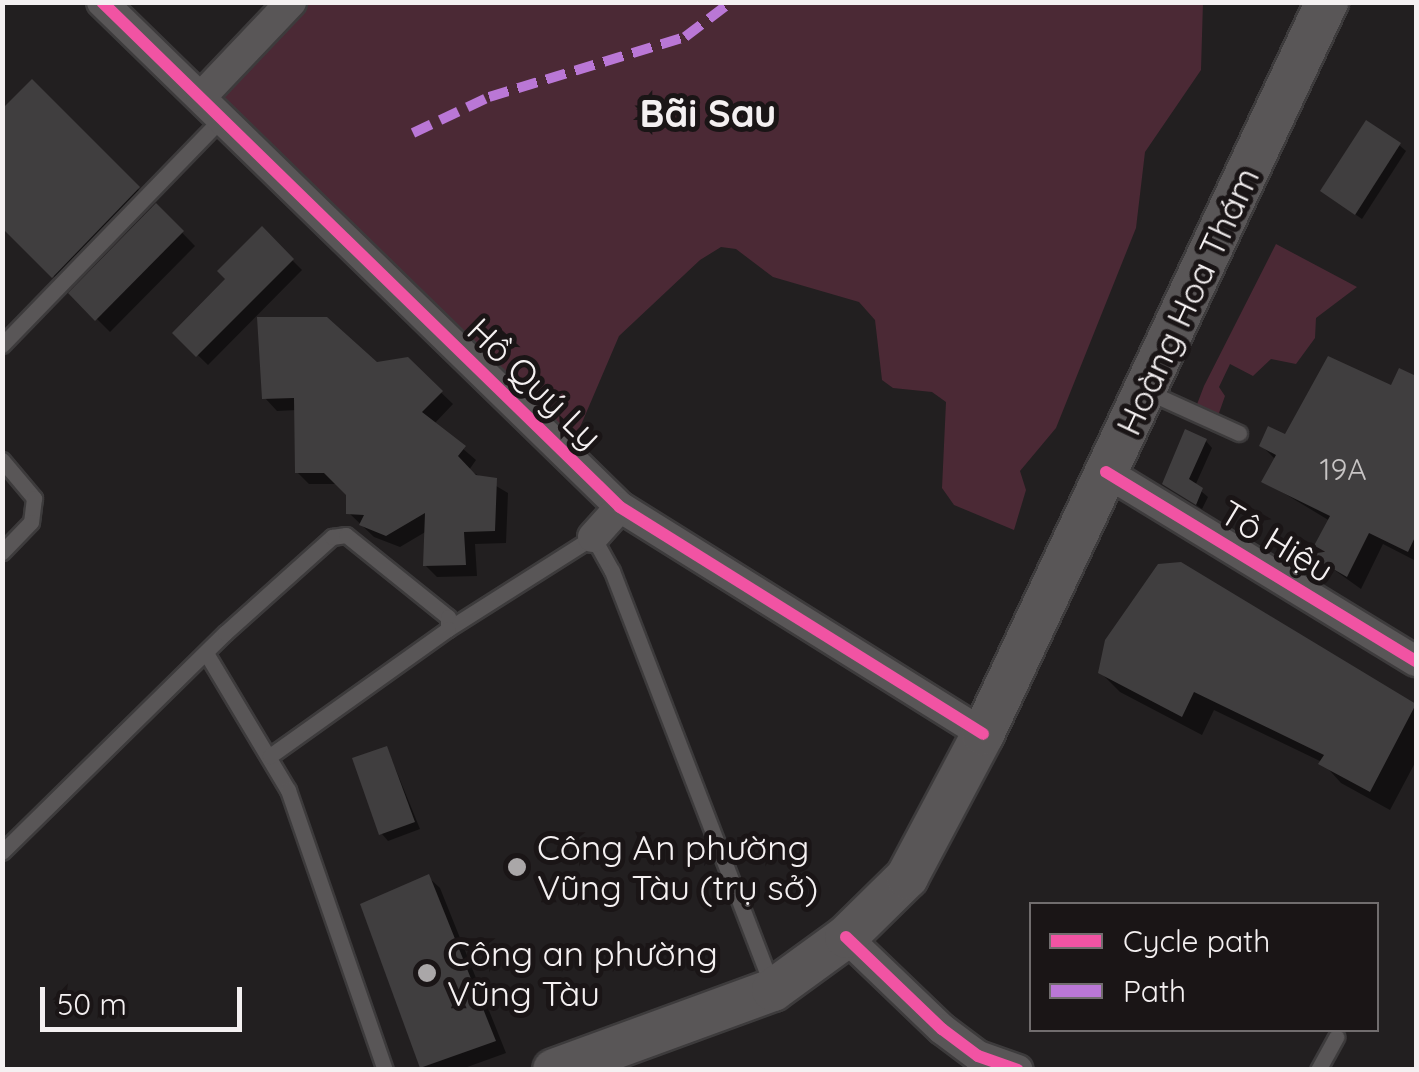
<!DOCTYPE html>
<html>
<head>
<meta charset="utf-8">
<style>
  body { margin:0 }
  #map { position:relative; width:1419px; height:1072px; overflow:hidden; background:#221f20; font-family:Quicksand,sans-serif }
  div>[style] { position:absolute }
  [style*='--x'] { left:calc(var(--x)*1px); top:calc(var(--y)*1px); width:calc(var(--w)*1px); rotate:calc(var(--a)*1deg) }
  .green>* { inset:0; background:#4b2935 }
  .shadow>* { inset:0; background:#0007 }
  .building>* { inset:0; background:#403e3f }
  .roads { filter:drop-shadow(2px 0 #3d3b3c) drop-shadow(-2px 0 #3d3b3c) drop-shadow(0 2px #3d3b3c) drop-shadow(0 -2px #3d3b3c) }
  .service>* { height:15px; margin:-7.5px; padding:0 7.5px; transform-origin:7.5px; border-radius:7.5px; background:#595657 }
  .minor>* { height:30px; margin:-15px; padding:0 15px; transform-origin:15px; border-radius:15px; background:#595657 }
  .secondary>* { height:42px; margin:-21px; padding:0 21px; transform-origin:21px; border-radius:21px; background:#595657 }
  .quiet>* { height:10px; margin-top:-5px; transform-origin:0; background:repeating-linear-gradient(90deg,#ba77d6 0 20px,transparent 0 30px) }
  .cycleway>* { height:12px; margin:-6px; padding:0 6px; transform-origin:6px; border-radius:6px; background:#f153a3 }
  .dots>* { width:28px; height:28px; translate:-50% -50%; box-sizing:border-box; border:5px solid #1a1516; border-radius:50% }
  span { translate:-50% -50%; white-space:nowrap; text-align:center; line-height:1.15; -webkit-text-stroke:10px #1a1516; paint-order:stroke }
  .number-label { font-size:30px; color:#c7c4c4 }
  .number-label span { -webkit-text-stroke-width:0 }
  .street-label { font-size:35px; color:#f4f0f1 }
  .poi-label { font-size:35px; color:#f4f0f1 }
  .left { translate:0 -50%; text-align:left }
  .neighbourhood-label { font-size:38px; color:#f4f0f1; font-weight:700 }
  .frame { position:absolute; inset:0; border:5px solid #f4f0f1; pointer-events:none }
  .legend { position:absolute; left:1029px; top:902px; width:350px; height:130px; box-sizing:border-box; background:#1a1516; border:2px solid #716d6e; margin:0; padding:12px 18px; list-style:none; font-size:30px; color:#f4f0f1 }
  .legend li { display:flex; align-items:center; gap:20px; height:50px }
  .legend b { width:50px; border:2px solid #716d6e }
  .scale { position:absolute; left:40px; top:987px; width:202px; height:45px; box-sizing:border-box; border:5px solid #f4f0f1; border-top:0; padding-left:12px; font-size:30px; line-height:35px; white-space:nowrap; color:#f4f0f1; -webkit-text-stroke:8px #1a1516; paint-order:stroke }
</style>
</head>
<body>
<div id="map">
  <div class="green">
    <div style="clip-path:polygon(1203px 2px,1201px 70px,1145px 152px,1136px 228px,1056px 428px,1020px 471px,1026px 490px,1014px 530px,954px 505px,942px 488px,946px 402px,932px 392px,893px 388px,882px 380px,875px 320px,859px 302px,773px 277px,736px 249px,721px 247px,700px 260px,619px 336px,572px 446px,214px 97px,305px 3px)"></div>
    <div style="clip-path:polygon(1276px 244px,1357px 287px,1316px 318px,1315px 338px,1296px 364px,1271px 359px,1253px 376px,1230px 364px,1219px 387px,1225px 396px,1219px 413px,1205px 415px,1196px 407px,1204px 386px)"></div>
  </div>
  <div class="shadow">
    <div style="clip-path:polygon(32px 83px,151px 202px,67px 289px,2px 225px)"></div>
    <div style="clip-path:polygon(1399px 145px,1406px 151px,1362px 219px,1330px 197px)"></div>
    <div style="clip-path:polygon(156px 206px,195px 246px,110px 332px,71px 293px)"></div>
    <div style="clip-path:polygon(262px 230px,302px 270px,208px 365px,175px 333px,229px 279px)"></div>
    <div style="clip-path:polygon(407px 360px,453px 404px,434px 424px,476px 460px,469px 470px,508px 493px,506px 543px,475px 544px,477px 576px,437px 577px,425px 565px,427px 531px,400px 547px,374px 537px,349px 513px,349px 494px,339px 484px,309px 484px,297px 472px,297px 410px,277px 411px,265px 398px)"></div>
    <div style="clip-path:polygon(1400px 371px,1416px 379px,1416px 561px,1383px 544px,1361px 589px,1312px 554px,1330px 521px,1264px 481px,1276px 460px,1262px 446px,1393px 388px)"></div>
    <div style="clip-path:polygon(1206px 441px,1212px 448px,1195px 486px,1208px 497px,1202px 509px,1165px 483px)"></div>
    <div style="clip-path:polygon(1180px 565px,1416px 707px,1416px 761px,1390px 810px,1341px 783px,1322px 762px,1214px 710px,1202px 735px,1120px 692px,1100px 672px)"></div>
    <div style="clip-path:polygon(387px 748px,420px 829px,388px 841px,382px 834px)"></div>
    <div style="clip-path:polygon(428px 877px,440px 888px,506px 1053px,459px 1070px,422px 1067px)"></div>
  </div>
  <div class="building">
    <div style="clip-path:polygon(32px 79px,140px 187px,52px 278px,2px 228px,2px 109px)"></div>
    <div style="clip-path:polygon(1366px 120px,1401px 143px,1355px 215px,1320px 191px)"></div>
    <div style="clip-path:polygon(156px 203px,184px 231px,95px 321px,68px 293px)"></div>
    <div style="clip-path:polygon(262px 226px,294px 259px,196px 357px,172px 333px,225px 279px,217px 271px)"></div>
    <div style="clip-path:polygon(257px 317px,327px 317px,377px 362px,408px 357px,443px 391px,422px 412px,466px 446px,458px 456px,476px 475px,497px 478px,495px 531px,464px 532px,466px 565px,423px 566px,425px 513px,386px 536px,359px 525px,364px 515px,346px 514px,346px 495px,324px 473px,295px 473px,294px 398px,262px 399px)"></div>
    <div style="clip-path:polygon(1328px 356px,1391px 385px,1399px 368px,1416px 376px,1416px 535px,1408px 552px,1369px 533px,1347px 577px,1309px 555px,1330px 516px,1261px 482px,1276px 455px,1259px 446px,1268px 426px,1285px 434px)"></div>
    <div style="clip-path:polygon(1185px 429px,1207px 439px,1189px 479px,1203px 488px,1196px 505px,1162px 484px)"></div>
    <div style="clip-path:polygon(1181px 562px,1416px 704px,1370px 792px,1318px 764px,1324px 755px,1194px 692px,1182px 717px,1098px 673px,1105px 640px,1158px 564px)"></div>
    <div style="clip-path:polygon(387px 746px,415px 822px,379px 835px,352px 758px)"></div>
    <div style="clip-path:polygon(429px 874px,496px 1041px,420px 1068px,360px 904px)"></div>
  </div>
  <div class="roads">
    <div class="service">
      <div style="--x:2;--y:345;--w:316;--a:-45.9"></div>
      <div style="--x:1146;--y:391;--w:102;--a:24.3"></div>
      <div style="--x:2;--y:460;--w:50;--a:49.9"></div>
      <div style="--x:34;--y:498;--w:24;--a:97"></div>
      <div style="--x:31;--y:522;--w:42;--a:134"></div>
      <div style="--x:448;--y:629;--w:172;--a:-32.4"></div>
      <div style="--x:593;--y:537;--w:39;--a:61"></div>
      <div style="--x:612;--y:571;--w:445;--a:68.9"></div>
      <div style="--x:206;--y:653;--w:160;--a:59.1"></div>
      <div style="--x:288;--y:790;--w:296;--a:70.9"></div>
      <div style="--x:2;--y:852;--w:313;--a:-44.5"></div>
      <div style="--x:225;--y:633;--w:144;--a:-41.9"></div>
      <div style="--x:332;--y:537;--w:14;--a:-8"></div>
      <div style="--x:346;--y:535;--w:131;--a:38.8"></div>
      <div style="--x:448;--y:617;--w:12;--a:90"></div>
      <div style="--x:448;--y:629;--w:219;--a:144.5"></div>
      <div style="--x:1318;--y:1070;--w:38;--a:-61"></div>
    </div>
    <div class="minor">
      <div style="--x:102;--y:2;--w:723;--a:44.27"></div>
      <div style="--x:620;--y:507;--w:428;--a:32"></div>
      <div style="--x:201;--y:97;--w:131;--a:-46.5"></div>
      <div style="--x:1106;--y:472;--w:363;--a:31.4"></div>
      <div style="--x:593;--y:537;--w:40;--a:-48"></div>
      <div style="--x:846;--y:937;--w:133;--a:43.8"></div>
      <div style="--x:942;--y:1029;--w:45;--a:36.9"></div>
      <div style="--x:978;--y:1056;--w:42;--a:19.3"></div>
    </div>
    <div class="secondary">
      <div style="--x:554;--y:1070;--w:233;--a:-20.1"></div>
      <div style="--x:773;--y:990;--w:90;--a:-36"></div>
      <div style="--x:846;--y:937;--w:86;--a:-44.5"></div>
      <div style="--x:907;--y:877;--w:162;--a:-62"></div>
      <div style="--x:983;--y:734;--w:809;--a:-64.83"></div>
    </div>
  </div>
  <div class="quiet">
    <div style="--x:413;--y:133;--w:84;--a:-25.3"></div>
    <div style="--x:489;--y:97;--w:205;--a:-17"></div>
    <div style="--x:685;--y:37;--w:58;--a:-37.3"></div>
  </div>
  <div class="cycleway">
    <div style="--x:102;--y:2;--w:723;--a:44.27"></div>
    <div style="--x:620;--y:507;--w:428;--a:32"></div>
    <div style="--x:1106;--y:472;--w:363;--a:31.4"></div>
    <div style="--x:846;--y:937;--w:133;--a:43.8"></div>
    <div style="--x:942;--y:1029;--w:45;--a:36.9"></div>
    <div style="--x:978;--y:1056;--w:42;--a:19.3"></div>
  </div>
  <div class="dots">
    <div style="left:517px;top:867px;background:#aaa7a8"></div>
    <div style="left:427px;top:973px;background:#aaa7a8"></div>
  </div>
  <div class="number-label">
    <span style="left:1343px;top:469px">19A</span>
  </div>
  <div class="street-label">
    <span style="left:1187px;top:301px;rotate:-65deg">Hoàng Hoa Thám</span>
    <span style="left:535px;top:383px;rotate:44deg">Hồ Quý Ly</span>
    <span style="left:1277px;top:541px;rotate:31deg">Tô Hiệu</span>
  </div>
  <div class="poi-label">
    <span class="left" style="left:537px;top:867px">Công An phường<br>Vũng Tàu (trụ sở)</span>
    <span class="left" style="left:447px;top:973px">Công an phường<br>Vũng Tàu</span>
  </div>
  <div class="neighbourhood-label">
    <span style="left:708px;top:114px">Bãi Sau</span>
  </div>
  <div class="frame"></div>
  <ul class="legend">
  <li><b style="height:12px;background:#f153a3"></b>Cycle path</li>
  <li><b style="height:12px;background:#ba77d6"></b>Path</li>
  </ul>
  <div class="scale">50 m</div>
</div>
</body>
</html>
